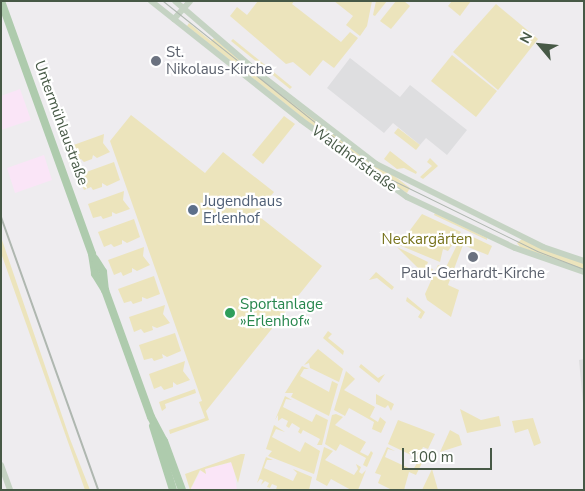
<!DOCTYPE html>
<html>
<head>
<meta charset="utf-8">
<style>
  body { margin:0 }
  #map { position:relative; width:585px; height:491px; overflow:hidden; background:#eeecef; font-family:"Nunito Sans",sans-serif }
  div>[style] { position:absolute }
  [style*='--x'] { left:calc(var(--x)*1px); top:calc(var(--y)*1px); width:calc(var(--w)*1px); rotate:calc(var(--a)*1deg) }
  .commercial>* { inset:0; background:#fae5f7 }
  .education>* { inset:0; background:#dedee0 }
  .green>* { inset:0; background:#ece4bc }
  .minor>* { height:6px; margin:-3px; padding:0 3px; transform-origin:3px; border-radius:3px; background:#c5d3c3 }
  .major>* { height:8px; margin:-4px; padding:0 4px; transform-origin:4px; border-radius:4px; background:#aecbad }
  .tram>* { height:1px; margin:-0.5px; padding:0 0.5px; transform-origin:0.5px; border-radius:0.5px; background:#afb7b0 }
  .rail>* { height:2px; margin:-1px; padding:0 1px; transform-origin:1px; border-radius:1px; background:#afb7b0 }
  .dots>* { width:14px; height:14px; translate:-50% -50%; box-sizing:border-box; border:2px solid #fff; border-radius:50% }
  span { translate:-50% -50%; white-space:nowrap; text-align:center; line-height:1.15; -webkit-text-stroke:4.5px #fff; paint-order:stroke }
  .worship-label { font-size:15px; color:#5b616d }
  .left { translate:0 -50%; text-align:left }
  .street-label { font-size:15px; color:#475946 }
  .service-label { font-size:15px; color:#4e5e75 }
  .park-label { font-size:15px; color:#76721a }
  .leisure-label { font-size:15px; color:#27864d }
  .frame { position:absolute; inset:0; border:2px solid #475946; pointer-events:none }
  .north { position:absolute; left:515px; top:20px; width:50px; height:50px; -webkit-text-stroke:4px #fff; paint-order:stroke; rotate:298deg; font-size:14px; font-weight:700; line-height:20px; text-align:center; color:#475946 }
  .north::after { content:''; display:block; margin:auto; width:18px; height:22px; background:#475946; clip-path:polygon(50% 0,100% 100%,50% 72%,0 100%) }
  .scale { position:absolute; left:402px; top:448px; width:90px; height:22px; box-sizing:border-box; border:2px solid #475946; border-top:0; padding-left:6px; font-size:15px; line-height:18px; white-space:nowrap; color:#475946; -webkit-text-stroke:4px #fff; paint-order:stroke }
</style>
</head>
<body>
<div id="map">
  <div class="commercial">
    <div style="clip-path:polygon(20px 89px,31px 120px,1px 130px,1px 96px)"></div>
    <div style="clip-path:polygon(44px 155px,52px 180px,15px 193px,7px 168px)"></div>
    <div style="clip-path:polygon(233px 462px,237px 490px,191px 489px,201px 470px,206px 474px,205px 469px)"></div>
  </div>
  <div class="education">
    <div style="clip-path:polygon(350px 58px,400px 97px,410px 85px,467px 130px,447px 155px,426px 138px,420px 145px,393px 123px,384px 133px,327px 88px)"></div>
    <div style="clip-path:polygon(584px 359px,584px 414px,579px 360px)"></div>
  </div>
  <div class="green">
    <div style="clip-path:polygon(258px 1px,294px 1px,292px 4px,341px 42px,350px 32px,358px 38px,334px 68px,323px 60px,310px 76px,293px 62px,286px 64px,230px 16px,237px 7px,247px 15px)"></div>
    <div style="clip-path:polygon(334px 1px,372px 1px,367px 26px,360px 36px,346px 25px,353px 16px)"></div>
    <div style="clip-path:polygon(376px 1px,387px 1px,375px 16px,373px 15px)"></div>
    <div style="clip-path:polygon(396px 1px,404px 1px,410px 6px,391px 29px,380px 21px)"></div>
    <div style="clip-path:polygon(452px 1px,471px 1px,460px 16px,448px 6px)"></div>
    <div style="clip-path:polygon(496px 4px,538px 39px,498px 90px,453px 52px)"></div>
    <div style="clip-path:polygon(189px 23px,211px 41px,214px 38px,410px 188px,407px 193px,365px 167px,187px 26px)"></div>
    <div style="clip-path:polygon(233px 39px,292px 87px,290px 89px,231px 41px)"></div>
    <div style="clip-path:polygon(452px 55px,497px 91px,476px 117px,431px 81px)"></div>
    <div style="clip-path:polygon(131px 115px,205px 173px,223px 152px,274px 192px,256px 214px,322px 266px,206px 411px,209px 420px,170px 434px,169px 430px,205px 418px,199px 402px,202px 401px,110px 141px)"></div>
    <div style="clip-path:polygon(284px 116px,295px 124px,263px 164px,252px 155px)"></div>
    <div style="clip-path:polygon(398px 128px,420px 145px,416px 150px,394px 133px)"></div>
    <div style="clip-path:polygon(104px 134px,103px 143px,110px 152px,97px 158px,93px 155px,92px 159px,84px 162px,81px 159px,74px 162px,68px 147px)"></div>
    <div style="clip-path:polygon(390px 151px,417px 172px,416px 174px,404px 168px,397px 169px,384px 159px)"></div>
    <div style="clip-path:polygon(430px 158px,438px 166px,423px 179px,420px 177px,432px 166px,427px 162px)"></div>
    <div style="clip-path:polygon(114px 162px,120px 180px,107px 186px,102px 183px,102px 187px,93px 190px,91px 187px,84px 190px,78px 175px)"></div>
    <div style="clip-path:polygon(124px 191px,123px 200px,130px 209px,116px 214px,112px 212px,112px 216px,103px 219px,101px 216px,93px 218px,88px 204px)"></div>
    <div style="clip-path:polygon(435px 213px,487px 238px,487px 240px,434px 215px)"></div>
    <div style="clip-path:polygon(422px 214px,461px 232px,448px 251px,443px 249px,440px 262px,399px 245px)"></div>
    <div style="clip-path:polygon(134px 219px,140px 237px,127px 243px,122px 240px,122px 244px,114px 247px,111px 244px,104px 247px,98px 232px)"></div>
    <div style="clip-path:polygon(1px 237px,70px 439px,90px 490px,85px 490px,1px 253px)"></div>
    <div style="clip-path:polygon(461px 237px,473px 237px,492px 246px,488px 255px,463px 245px,448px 285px,459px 290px,451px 317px,427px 300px,425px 294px,438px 265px,446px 267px)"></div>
    <div style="clip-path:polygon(522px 239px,584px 263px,584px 270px,520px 247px,517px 243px)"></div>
    <div style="clip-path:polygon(144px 247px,143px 256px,150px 265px,137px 271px,132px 268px,132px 272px,123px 276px,121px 272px,114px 275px,108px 260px)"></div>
    <div style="clip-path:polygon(397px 247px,428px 262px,426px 267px,433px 269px,429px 279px)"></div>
    <div style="clip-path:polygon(376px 272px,394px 287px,392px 290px,377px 278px,369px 280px)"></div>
    <div style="clip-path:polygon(154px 276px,160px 294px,147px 299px,142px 297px,142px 301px,133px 304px,131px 301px,124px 303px,118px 289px)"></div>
    <div style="clip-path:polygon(407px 297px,425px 312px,421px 319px,418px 317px,421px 312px,406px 301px)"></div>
    <div style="clip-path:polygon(165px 305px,163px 314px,170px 323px,157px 328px,152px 326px,153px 330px,144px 333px,141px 329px,134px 332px,129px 317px)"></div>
    <div style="clip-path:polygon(328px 331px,332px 334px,328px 338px,344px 351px,343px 355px,323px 338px)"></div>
    <div style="clip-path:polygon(175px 333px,181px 351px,167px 357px,162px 354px,163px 358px,154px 361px,152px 358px,144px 360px,139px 345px)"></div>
    <div style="clip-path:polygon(318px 349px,343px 369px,339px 382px,310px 368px,309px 363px,304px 365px)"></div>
    <div style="clip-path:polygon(185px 361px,183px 371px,190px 380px,177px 385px,173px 382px,173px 387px,164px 390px,161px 386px,154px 389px,149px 374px)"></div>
    <div style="clip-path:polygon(361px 364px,378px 378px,385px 374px,379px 383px,359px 367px)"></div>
    <div style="clip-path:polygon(302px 366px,309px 369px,304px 369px,300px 376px,329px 392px,332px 381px,338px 384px,329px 416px,291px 397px,293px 393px,285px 393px)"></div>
    <div style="clip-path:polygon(346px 371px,355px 379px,344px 390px,375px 407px,370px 417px,378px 422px,380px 417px,386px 422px,381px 433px,372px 429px,374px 422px,349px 408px,345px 416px,334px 410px)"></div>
    <div style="clip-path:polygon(195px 389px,196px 393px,165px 404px,166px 408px,162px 411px,159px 402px)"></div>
    <div style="clip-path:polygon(376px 394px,394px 404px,391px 411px,388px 405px,385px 408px,376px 404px)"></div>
    <div style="clip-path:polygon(285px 396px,292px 400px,286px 399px,283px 407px,312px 422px,316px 414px,328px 420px,322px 445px,317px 445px,320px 439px,303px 430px,301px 434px,298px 432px,300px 428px,292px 423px,289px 428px,286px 426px,288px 421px,282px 418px,278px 421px,278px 415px,275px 420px)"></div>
    <div style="clip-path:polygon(460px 409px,481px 420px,499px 416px,501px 426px,467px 433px)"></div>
    <div style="clip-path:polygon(336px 414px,343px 417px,335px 425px,366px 442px,360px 452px,368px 456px,371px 451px,373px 453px,367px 467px,363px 465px,366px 458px,340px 444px,336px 451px,325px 444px,332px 415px)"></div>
    <div style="clip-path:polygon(533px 418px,541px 443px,534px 446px,528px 429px,515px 433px,512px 421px)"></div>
    <div style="clip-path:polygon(398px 420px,435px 434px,428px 449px,423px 447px,420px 454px,411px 455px,388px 444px)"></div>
    <div style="clip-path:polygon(274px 425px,285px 432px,276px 429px,272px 437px,300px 452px,305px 442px,320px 451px,314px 474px,268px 456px,272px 451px,266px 449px)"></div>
    <div style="clip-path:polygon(450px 430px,459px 435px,462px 445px,440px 452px)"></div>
    <div style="clip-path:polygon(324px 447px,333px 451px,325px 460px,354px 475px,358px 469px,356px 464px,361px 467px,359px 472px,362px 474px,366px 470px,358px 490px,351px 490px,331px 479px,327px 486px,316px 480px)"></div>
    <div style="clip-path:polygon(387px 447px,395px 451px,388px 449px,385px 457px,413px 470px,417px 463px,412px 458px,418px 456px,423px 461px,416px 475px,409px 472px,404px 490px,392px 490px,378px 483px,381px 475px,375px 473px)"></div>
    <div style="clip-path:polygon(241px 454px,245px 454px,238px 483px,231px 462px,205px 469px,206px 474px,200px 470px,190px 490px,185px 474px)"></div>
    <div style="clip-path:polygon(266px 457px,273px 460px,267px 460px,264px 468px,293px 481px,297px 473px,293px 469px,312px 477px,309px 490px,276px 490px,277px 486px,272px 484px,270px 488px,267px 487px,269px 483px,265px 481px,261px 485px,263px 480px,260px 479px,257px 483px)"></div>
    <div style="clip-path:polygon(432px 469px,438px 490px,422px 490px)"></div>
  </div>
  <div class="minor">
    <div style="--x:151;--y:1;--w:191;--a:38.4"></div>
    <div style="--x:301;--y:120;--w:131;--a:36"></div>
    <div style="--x:407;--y:197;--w:119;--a:25.3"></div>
    <div style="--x:515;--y:248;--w:73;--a:19.2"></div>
    <div style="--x:175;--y:1;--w:121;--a:40.7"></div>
    <div style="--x:267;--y:80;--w:138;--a:37.6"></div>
    <div style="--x:376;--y:164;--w:186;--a:26.4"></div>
    <div style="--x:543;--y:247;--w:43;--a:18.9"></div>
    <div style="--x:174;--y:19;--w:24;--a:-48"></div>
    <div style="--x:1;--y:465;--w:27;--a:70"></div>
  </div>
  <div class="major">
    <div style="--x:1;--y:1;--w:269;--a:70.2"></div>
    <div style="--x:92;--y:254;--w:20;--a:81"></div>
    <div style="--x:95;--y:274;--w:19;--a:58"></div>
    <div style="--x:95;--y:259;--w:15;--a:58"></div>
    <div style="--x:103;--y:272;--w:18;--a:84"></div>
    <div style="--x:105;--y:290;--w:135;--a:70.1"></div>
    <div style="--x:151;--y:417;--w:27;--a:62"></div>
    <div style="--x:164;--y:441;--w:52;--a:69.8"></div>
    <div style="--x:153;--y:426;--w:67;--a:72.6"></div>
  </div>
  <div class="tram">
    <div style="--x:163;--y:1;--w:278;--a:38.6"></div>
    <div style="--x:380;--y:174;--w:175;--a:26.1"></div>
    <div style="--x:537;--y:251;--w:50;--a:21"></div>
  </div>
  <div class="rail">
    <div style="--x:1;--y:217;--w:290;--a:70.4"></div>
  </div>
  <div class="dots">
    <div style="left:156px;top:61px;background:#6b7280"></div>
    <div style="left:193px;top:210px;background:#5c6f8a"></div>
    <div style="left:473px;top:257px;background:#6b7280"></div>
    <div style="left:230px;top:313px;background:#2e9e5b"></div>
  </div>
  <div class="worship-label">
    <span class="left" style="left:166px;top:61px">St.<br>Nikolaus-Kirche</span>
    <span style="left:473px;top:274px">Paul-Gerhardt-Kirche</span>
  </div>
  <div class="street-label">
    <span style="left:61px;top:123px;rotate:70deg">Untermühlaustraße</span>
    <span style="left:354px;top:159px;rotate:36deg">Waldhofstraße</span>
  </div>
  <div class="service-label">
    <span class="left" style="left:203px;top:210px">Jugendhaus<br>Erlenhof</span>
  </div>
  <div class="park-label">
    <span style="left:427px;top:240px">Neckargärten</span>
  </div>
  <div class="leisure-label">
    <span class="left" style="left:240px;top:313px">Sportanlage<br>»Erlenhof«</span>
  </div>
  <div class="frame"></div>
  <div class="north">N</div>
  <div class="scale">100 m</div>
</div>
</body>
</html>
